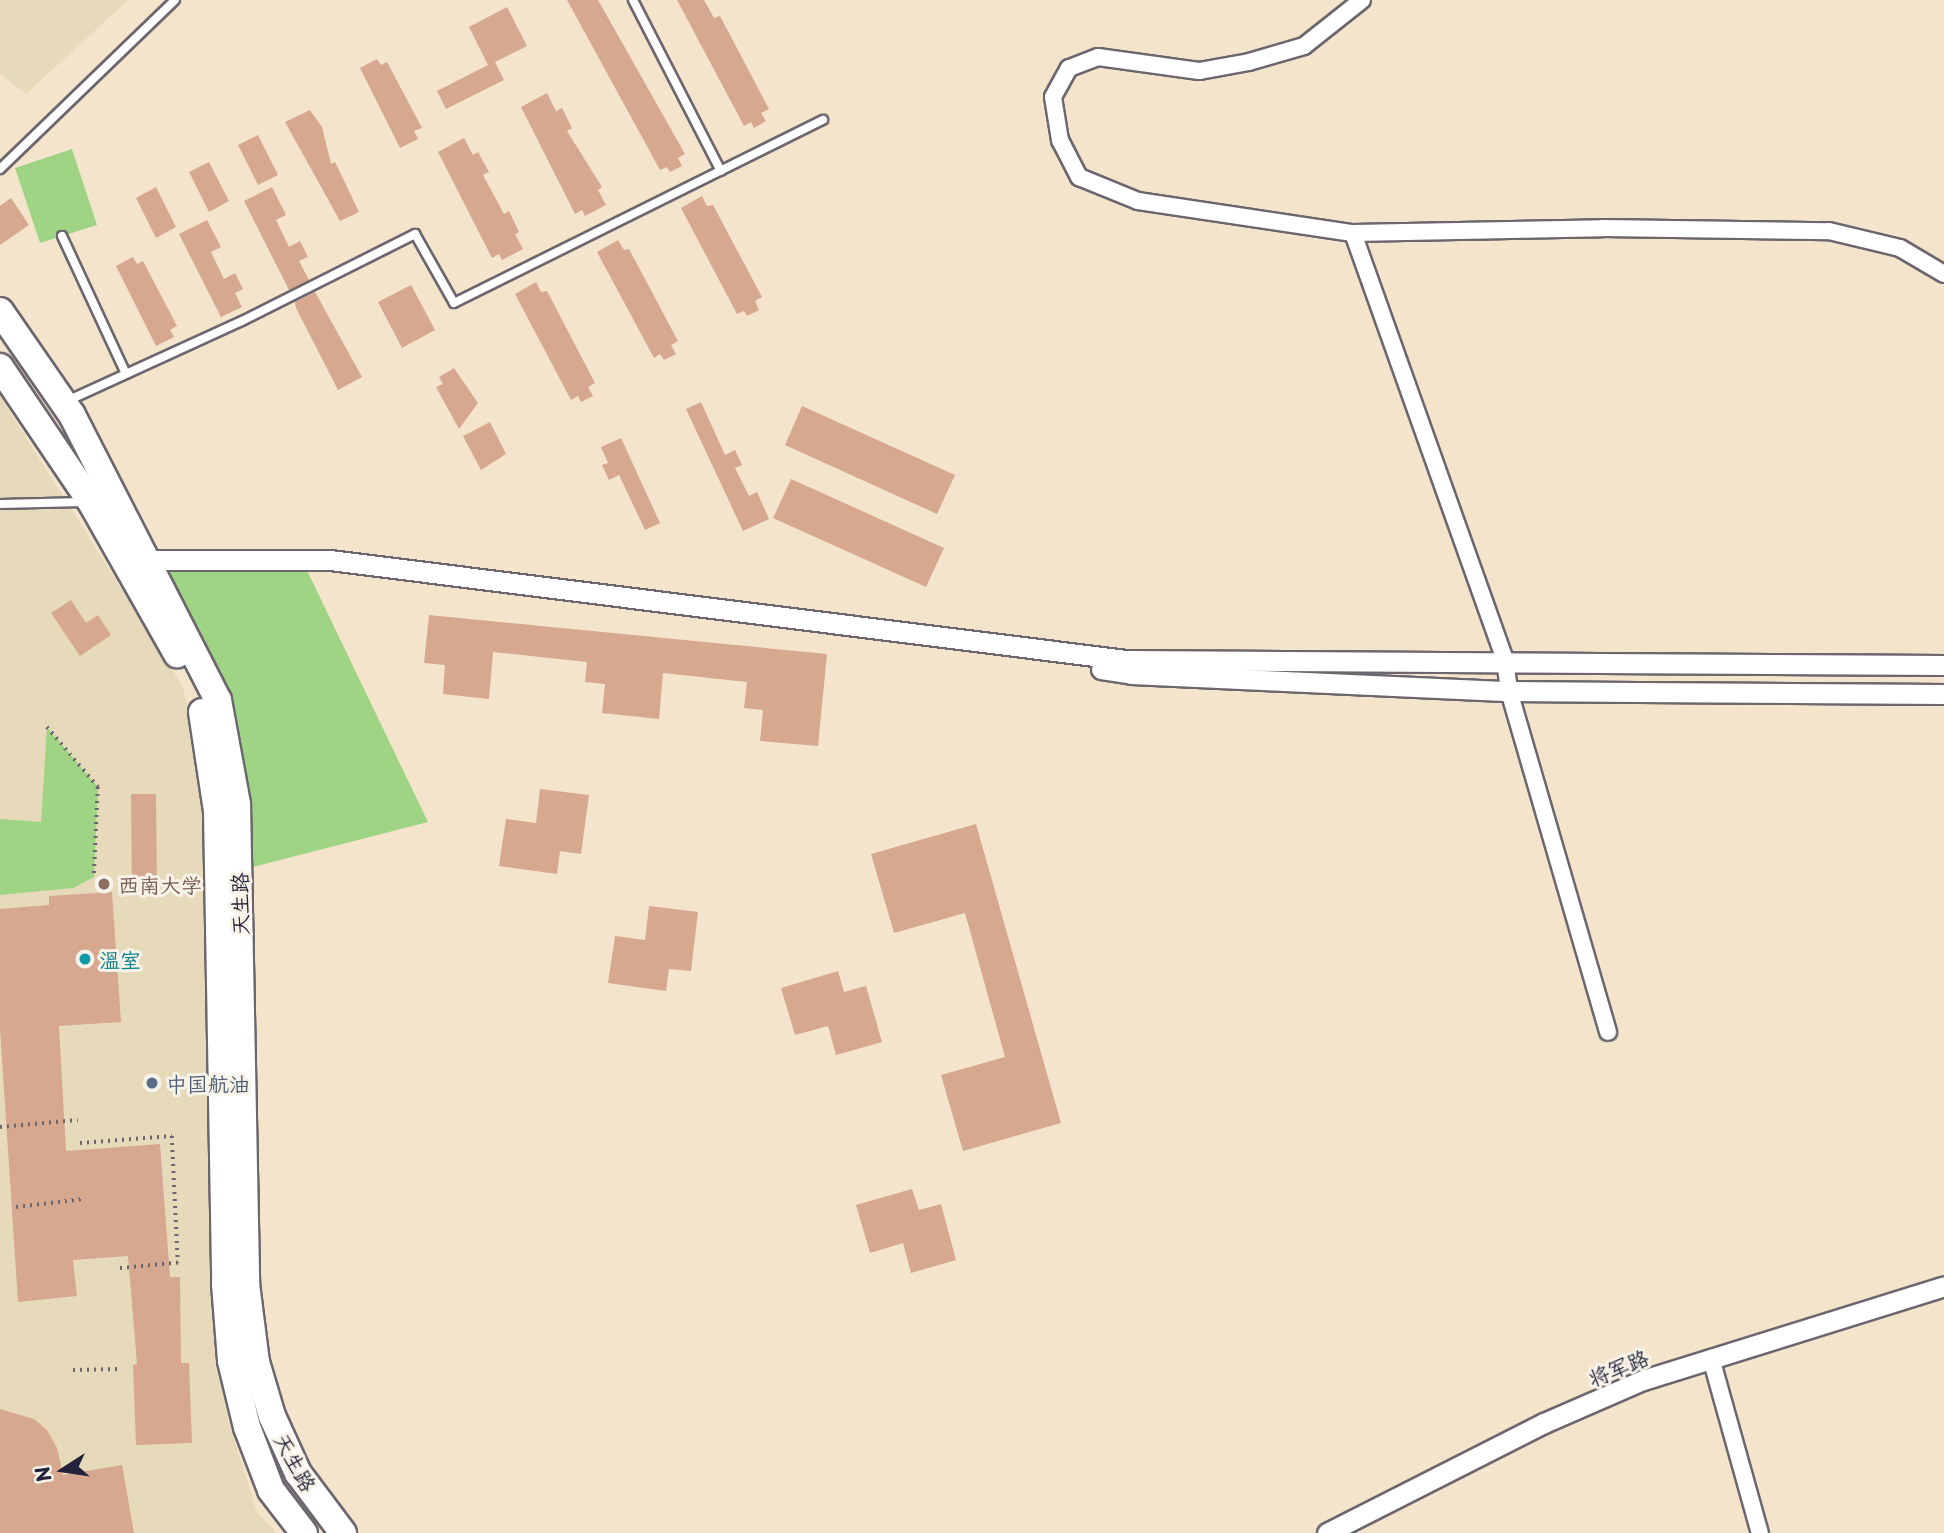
<!DOCTYPE html>
<html>
<head>
<meta charset="utf-8">
<style>
  body { margin:0 }
  #map { position:relative; width:1944px; height:1533px; overflow:hidden; background:#f5e4cc; font-family:"Playpen Sans","LXGW WenKai TC",sans-serif }
  div>[style] { position:absolute }
  [style*='--x'] { left:calc(var(--x)*1px); top:calc(var(--y)*1px); width:calc(var(--w)*1px); rotate:calc(var(--a)*1deg) }
  .built>* { inset:0; background:#e7daba }
  .green>* { inset:0; background:#a0d485 }
  .building>* { inset:0; background:#d6a890 }
  .path>* { height:3.5px; margin-top:-1.75px; transform-origin:0; background:repeating-linear-gradient(90deg,#6c666e 0 2px,transparent 0 7px) }
  .roads { filter:drop-shadow(2px 0 #6c666e) drop-shadow(-2px 0 #6c666e) drop-shadow(0 2px #6c666e) drop-shadow(0 -2px #6c666e) }
  .service>* { height:8px; margin:-4px; padding:0 4px; transform-origin:4px; border-radius:4px; background:#fff }
  .minor>* { height:16px; margin:-8px; padding:0 8px; transform-origin:8px; border-radius:8px; background:#fff }
  .tertiary>* { height:19px; margin:-9.5px; padding:0 9.5px; transform-origin:9.5px; border-radius:9.5px; background:#fff }
  .trunk>* { height:26px; margin:-13px; padding:0 13px; transform-origin:13px; border-radius:13px; background:#fff }
  .dots>* { width:19px; height:19px; translate:-50% -50%; box-sizing:border-box; border:4px solid #f7f3e8; border-radius:50% }
  span { translate:-50% -50%; white-space:nowrap; text-align:center; line-height:1.15; -webkit-text-stroke:6px #f7f3e8; paint-order:stroke }
  .education-label { font-size:21px; color:#785e54 }
  .left { translate:0 -50%; text-align:left }
  .street-label { font-size:21px; color:#22223b }
  .culture-label { font-size:21px; color:#0d838f }
  .service-label { font-size:21px; color:#4e5e75 }
  .north { position:absolute; left:28px; top:1435px; width:70px; height:70px; -webkit-text-stroke:5px #f7f3e8; paint-order:stroke; rotate:258deg; font-size:19px; font-weight:700; line-height:28px; text-align:center; color:#22223b }
  .north::after { content:''; display:block; margin:auto; width:24px; height:32px; background:#22223b; clip-path:polygon(50% 0,100% 100%,50% 72%,0 100%) }
</style>
</head>
<body>
<div id="map">
  <div class="built">
    <div style="clip-path:polygon(0 0,128px 0,26px 94px,0 74px)"></div>
    <div style="clip-path:polygon(0 396px,182px 685px,205px 768px,218px 1352px,228px 1420px,257px 1512px,277px 1533px,0 1533px)"></div>
  </div>
  <div class="green">
    <div style="clip-path:polygon(72px 149px,97px 225px,40px 243px,15px 168px)"></div>
    <div style="clip-path:polygon(148px 560px,302px 560px,428px 822px,238px 871px,230px 747px)"></div>
    <div style="clip-path:polygon(47px 727px,98px 787px,94px 877px,73px 888px,0 895px,0 819px,41px 822px)"></div>
  </div>
  <div class="building">
    <div style="clip-path:polygon(567px 0,598px 0,685px 154px,678px 158px,682px 166px,670px 172px,667px 167px,660px 170px)"></div>
    <div style="clip-path:polygon(677px 0,704px 0,714px 18px,720px 16px,769px 109px,761px 113px,766px 121px,754px 128px,751px 122px,744px 126px)"></div>
    <div style="clip-path:polygon(507px 7px,527px 46px,495px 62px,504px 80px,446px 109px,437px 91px,488px 65px,469px 27px)"></div>
    <div style="clip-path:polygon(377px 59px,381px 65px,387px 62px,422px 128px,414px 131px,418px 139px,400px 148px,360px 68px)"></div>
    <div style="clip-path:polygon(547px 93px,556px 111px,562px 108px,572px 128px,567px 131px,602px 187px,598px 190px,606px 205px,585px 216px,582px 210px,575px 214px,521px 107px)"></div>
    <div style="clip-path:polygon(310px 110px,322px 127px,331px 164px,335px 162px,359px 212px,340px 221px,285px 122px)"></div>
    <div style="clip-path:polygon(258px 135px,278px 175px,258px 185px,238px 145px)"></div>
    <div style="clip-path:polygon(464px 138px,473px 155px,478px 152px,489px 172px,483px 175px,504px 214px,509px 211px,519px 232px,515px 234px,523px 249px,502px 260px,499px 254px,492px 258px,438px 152px)"></div>
    <div style="clip-path:polygon(209px 162px,229px 201px,209px 212px,189px 172px)"></div>
    <div style="clip-path:polygon(156px 187px,176px 227px,156px 238px,136px 198px)"></div>
    <div style="clip-path:polygon(272px 187px,286px 215px,276px 220px,289px 247px,300px 241px,308px 257px,299px 261px,309px 280px,289px 290px,244px 201px)"></div>
    <div style="clip-path:polygon(702px 196px,707px 206px,713px 205px,762px 297px,755px 301px,759px 310px,747px 316px,744px 311px,737px 314px,681px 208px)"></div>
    <div style="clip-path:polygon(11px 198px,29px 225px,0 245px,0 206px)"></div>
    <div style="clip-path:polygon(207px 220px,221px 247px,211px 252px,224px 279px,235px 273px,243px 289px,235px 293px,242px 307px,221px 317px,179px 234px)"></div>
    <div style="clip-path:polygon(618px 240px,624px 250px,629px 249px,678px 341px,671px 345px,676px 354px,664px 360px,660px 354px,654px 358px,597px 252px)"></div>
    <div style="clip-path:polygon(133px 257px,137px 264px,143px 261px,177px 326px,170px 330px,174px 337px,156px 346px,116px 266px)"></div>
    <div style="clip-path:polygon(536px 282px,541px 292px,547px 291px,595px 383px,588px 387px,593px 396px,581px 402px,578px 396px,571px 400px,515px 294px)"></div>
    <div style="clip-path:polygon(411px 285px,435px 330px,402px 348px,378px 302px)"></div>
    <div style="clip-path:polygon(315px 292px,362px 377px,338px 390px,296px 308px,295px 302px)"></div>
    <div style="clip-path:polygon(454px 368px,478px 403px,459px 429px,436px 387px,443px 384px,439px 377px)"></div>
    <div style="clip-path:polygon(701px 402px,725px 455px,735px 450px,742px 465px,735px 468px,749px 496px,757px 492px,769px 519px,743px 531px,686px 409px)"></div>
    <div style="clip-path:polygon(802px 406px,955px 475px,937px 514px,785px 445px)"></div>
    <div style="clip-path:polygon(490px 422px,506px 454px,481px 470px,463px 436px)"></div>
    <div style="clip-path:polygon(621px 438px,660px 523px,645px 530px,619px 475px,609px 480px,602px 465px,608px 463px,601px 447px)"></div>
    <div style="clip-path:polygon(791px 479px,944px 548px,926px 587px,773px 518px)"></div>
    <div style="clip-path:polygon(71px 600px,86px 623px,98px 615px,111px 635px,80px 656px,51px 613px)"></div>
    <div style="clip-path:polygon(429px 615px,827px 654px,818px 746px,760px 741px,763px 710px,744px 708px,747px 682px,663px 673px,659px 719px,602px 713px,605px 684px,585px 682px,587px 662px,493px 652px,489px 699px,443px 694px,445px 665px,424px 663px)"></div>
    <div style="clip-path:polygon(540px 789px,589px 795px,581px 854px,560px 851px,557px 874px,499px 866px,506px 819px,536px 823px)"></div>
    <div style="clip-path:polygon(131px 794px,156px 794px,157px 893px,132px 893px)"></div>
    <div style="clip-path:polygon(976px 824px,1061px 1123px,963px 1151px,941px 1075px,1005px 1057px,965px 913px,894px 933px,871px 854px)"></div>
    <div style="clip-path:polygon(112px 892px,121px 1022px,59px 1026px,66px 1151px,160px 1144px,170px 1277px,180px 1277px,181px 1363px,189px 1363px,192px 1443px,136px 1445px,133px 1365px,137px 1364px,128px 1256px,73px 1260px,77px 1296px,18px 1302px,0 1029px,0 909px,49px 905px,49px 896px)"></div>
    <div style="clip-path:polygon(649px 906px,698px 912px,691px 971px,669px 969px,666px 991px,608px 983px,615px 936px,645px 940px)"></div>
    <div style="clip-path:polygon(838px 971px,844px 992px,866px 986px,882px 1042px,836px 1055px,828px 1026px,795px 1035px,781px 988px)"></div>
    <div style="clip-path:polygon(912px 1189px,919px 1210px,941px 1204px,956px 1260px,911px 1273px,903px 1243px,870px 1253px,856px 1205px)"></div>
    <div style="clip-path:polygon(0 1409px,34px 1419px,47px 1430px,57px 1448px,63px 1475px,122px 1465px,134px 1533px,0 1533px)"></div>
  </div>
  <div class="path">
    <div style="--x:47;--y:727;--w:79;--a:49.6"></div>
    <div style="--x:98;--y:787;--w:90;--a:92.5"></div>
    <div style="--x:0;--y:1127;--w:78;--a:-5.1"></div>
    <div style="--x:80;--y:1143;--w:92;--a:-4.4"></div>
    <div style="--x:172;--y:1136;--w:127;--a:87.3"></div>
    <div style="--x:178;--y:1263;--w:63;--a:174.6"></div>
    <div style="--x:16;--y:1207;--w:68;--a:-6.7"></div>
    <div style="--x:73;--y:1370;--w:47;--a:-1.2"></div>
  </div>
  <div class="roads">
    <div class="service">
      <div style="--x:633;--y:0;--w:192;--a:62.8"></div>
      <div style="--x:0;--y:169;--w:243;--a:-44"></div>
      <div style="--x:62;--y:236;--w:152;--a:65.1"></div>
      <div style="--x:67;--y:401;--w:192;--a:-24.6"></div>
      <div style="--x:242;--y:321;--w:194;--a:-26.7"></div>
      <div style="--x:415;--y:234;--w:79;--a:60.5"></div>
      <div style="--x:454;--y:303;--w:412;--a:-26.4"></div>
      <div style="--x:0;--y:504;--w:84;--a:-1.4"></div>
    </div>
    <div class="minor">
      <div style="--x:1362;--y:0;--w:74;--a:141.6"></div>
      <div style="--x:1304;--y:46;--w:57;--a:163.8"></div>
      <div style="--x:1249;--y:62;--w:51;--a:169.8"></div>
      <div style="--x:1199;--y:71;--w:102;--a:-172.1"></div>
      <div style="--x:1098;--y:57;--w:31;--a:159"></div>
      <div style="--x:1069;--y:68;--w:33;--a:119"></div>
      <div style="--x:1053;--y:97;--w:44;--a:80.8"></div>
      <div style="--x:1060;--y:140;--w:42;--a:62.8"></div>
      <div style="--x:1079;--y:177;--w:64;--a:22.1"></div>
      <div style="--x:1138;--y:201;--w:217;--a:8.5"></div>
      <div style="--x:1353;--y:233;--w:250;--a:-1.1"></div>
      <div style="--x:1603;--y:228;--w:226;--a:0.8"></div>
      <div style="--x:1829;--y:231;--w:73;--a:13.5"></div>
      <div style="--x:1900;--y:248;--w:51;--a:30.6"></div>
      <div style="--x:1353;--y:233;--w:454;--a:70.4"></div>
      <div style="--x:1505;--y:661;--w:30;--a:82"></div>
      <div style="--x:1509;--y:691;--w:355;--a:73.8"></div>
      <div style="--x:1711;--y:1358;--w:182;--a:74.4"></div>
    </div>
    <div class="tertiary">
      <div style="--x:148;--y:560;--w:182;--a:0"></div>
      <div style="--x:330;--y:560;--w:802;--a:7.16"></div>
      <div style="--x:1126;--y:660;--w:818;--a:0.35"></div>
      <div style="--x:1101;--y:669;--w:30;--a:9"></div>
      <div style="--x:1131;--y:674;--w:378;--a:2.6"></div>
      <div style="--x:1509;--y:691;--w:435;--a:0.4"></div>
      <div style="--x:1327;--y:1533;--w:243;--a:-26.9"></div>
      <div style="--x:1544;--y:1423;--w:108;--a:-23.5"></div>
      <div style="--x:1643;--y:1380;--w:315;--a:-17.3"></div>
    </div>
    <div class="trunk">
      <div style="--x:0;--y:311;--w:126;--a:55.3"></div>
      <div style="--x:72;--y:415;--w:320;--a:62.9"></div>
      <div style="--x:218;--y:700;--w:106;--a:79.6"></div>
      <div style="--x:237;--y:804;--w:480;--a:88.9"></div>
      <div style="--x:246;--y:1284;--w:79;--a:82.7"></div>
      <div style="--x:256;--y:1362;--w:56;--a:73.5"></div>
      <div style="--x:272;--y:1416;--w:63;--a:65.5"></div>
      <div style="--x:298;--y:1473;--w:75;--a:53.1"></div>
      <div style="--x:0;--y:367;--w:163;--a:56"></div>
      <div style="--x:91;--y:502;--w:175;--a:60.5"></div>
      <div style="--x:202;--y:712;--w:100;--a:81.4"></div>
      <div style="--x:217;--y:811;--w:473;--a:89"></div>
      <div style="--x:225;--y:1284;--w:77;--a:85.5"></div>
      <div style="--x:231;--y:1361;--w:68;--a:76.4"></div>
      <div style="--x:247;--y:1427;--w:67;--a:69.1"></div>
      <div style="--x:271;--y:1490;--w:54;--a:52.5"></div>
    </div>
  </div>
  <div class="dots">
    <div style="left:104px;top:884px;background:#8d6e63"></div>
    <div style="left:85px;top:959px;background:#0f9aa8"></div>
    <div style="left:152px;top:1083px;background:#5c6f8a"></div>
  </div>
  <div class="education-label">
    <span class="left" style="left:118px;top:884px">西南大学</span>
  </div>
  <div class="street-label">
    <span style="left:239px;top:904px;rotate:-91deg">天生路</span>
    <span style="left:1618px;top:1367px;rotate:-22deg">将军路</span>
    <span style="left:296px;top:1462px;rotate:61deg">天生路</span>
  </div>
  <div class="culture-label">
    <span class="left" style="left:99px;top:959px">温室</span>
  </div>
  <div class="service-label">
    <span class="left" style="left:166px;top:1083px">中国航油</span>
  </div>
  <div class="north">N</div>
</div>
</body>
</html>
